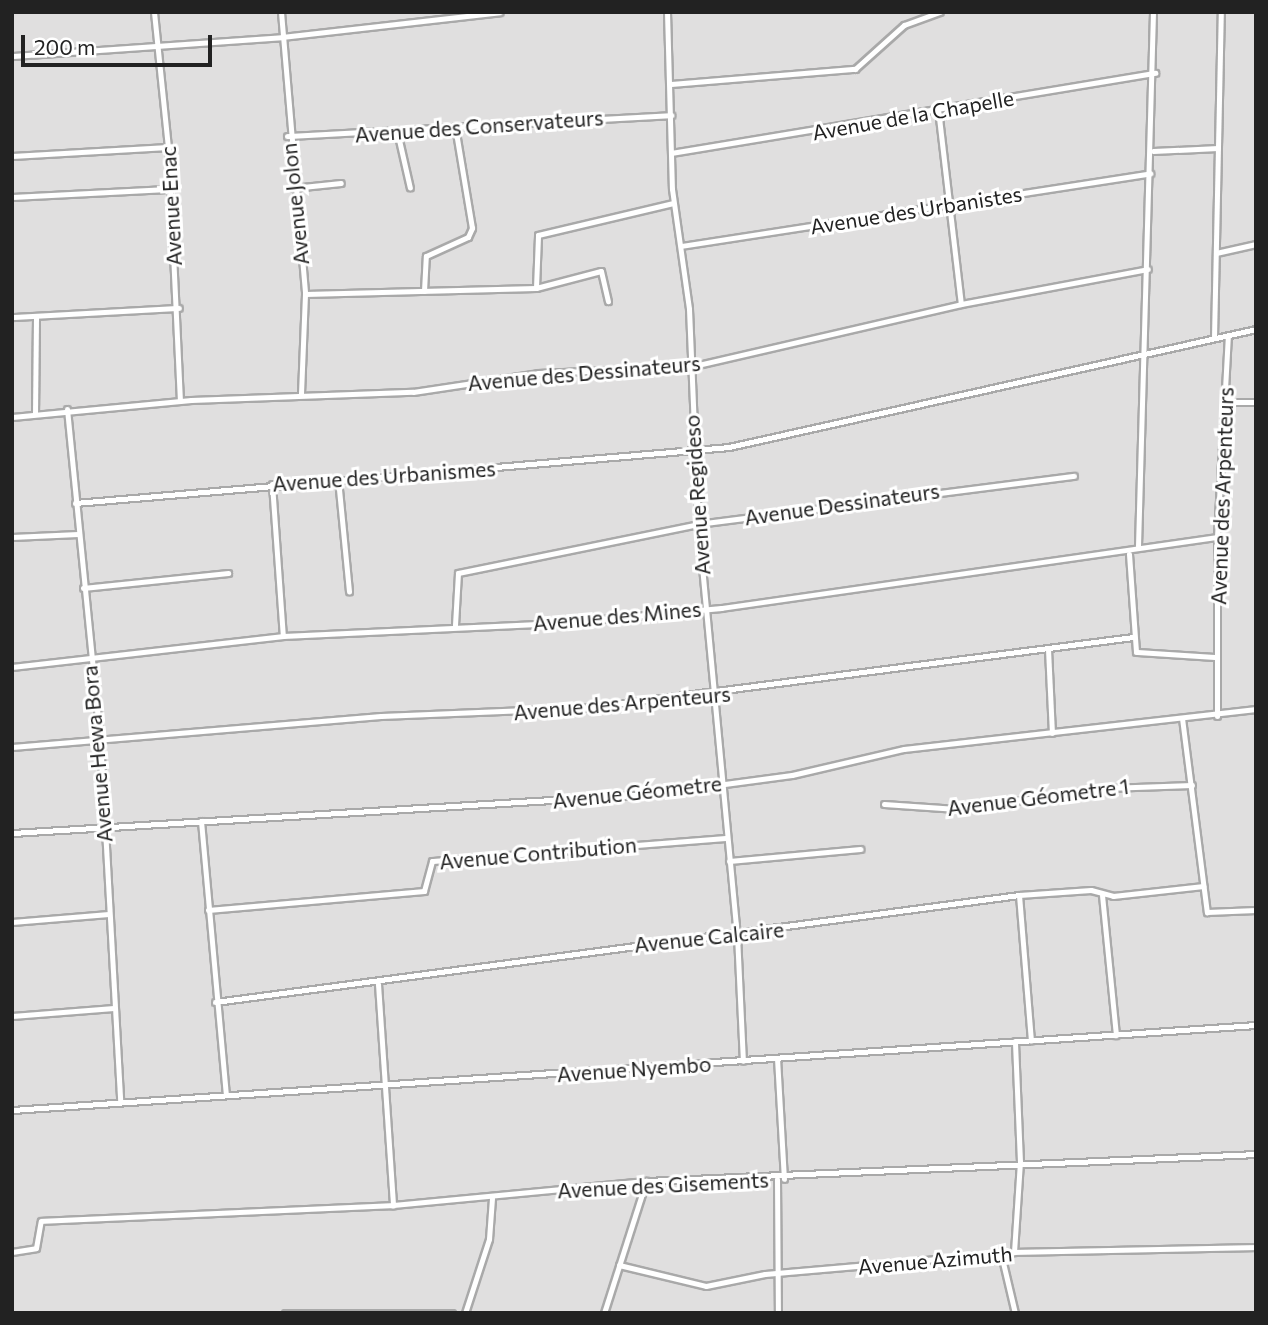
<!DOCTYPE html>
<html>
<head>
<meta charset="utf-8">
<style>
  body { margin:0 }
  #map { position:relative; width:1268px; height:1325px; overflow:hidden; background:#f2efe9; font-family:Commissioner,sans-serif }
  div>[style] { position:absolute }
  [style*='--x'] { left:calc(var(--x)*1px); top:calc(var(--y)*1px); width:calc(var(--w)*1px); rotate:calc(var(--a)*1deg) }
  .residential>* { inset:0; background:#e0dfdf }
  .roads { filter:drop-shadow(2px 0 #a9a9a9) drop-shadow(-2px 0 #a9a9a9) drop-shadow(0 2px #a9a9a9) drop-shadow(0 -2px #a9a9a9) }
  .street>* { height:5px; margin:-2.5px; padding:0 2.5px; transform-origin:2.5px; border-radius:2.5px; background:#fff }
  span { translate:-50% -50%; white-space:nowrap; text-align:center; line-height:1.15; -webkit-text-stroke:6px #fff; paint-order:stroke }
  .street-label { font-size:21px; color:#222 }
  .frame { position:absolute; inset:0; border:14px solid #222; pointer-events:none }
  .scale { position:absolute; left:21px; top:35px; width:191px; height:32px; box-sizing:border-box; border:4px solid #222; border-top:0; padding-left:9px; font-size:21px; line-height:24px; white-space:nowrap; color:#222; -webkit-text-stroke:5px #fff; paint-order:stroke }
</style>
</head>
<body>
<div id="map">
  <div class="residential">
    <div style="clip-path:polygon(12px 12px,1256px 12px,1256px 1313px,12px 1313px)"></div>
  </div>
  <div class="roads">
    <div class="street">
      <div style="--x:154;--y:12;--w:136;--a:84.1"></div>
      <div style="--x:168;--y:147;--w:254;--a:87.3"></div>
      <div style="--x:281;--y:12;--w:283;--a:85.1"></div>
      <div style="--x:305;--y:294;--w:101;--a:92.3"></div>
      <div style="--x:667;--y:12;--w:177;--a:88.4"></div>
      <div style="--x:672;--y:189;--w:121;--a:81.9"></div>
      <div style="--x:689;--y:309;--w:215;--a:87.6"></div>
      <div style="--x:698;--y:524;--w:413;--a:84.6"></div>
      <div style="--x:737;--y:935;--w:126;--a:87.3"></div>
      <div style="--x:12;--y:56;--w:271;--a:-4"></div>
      <div style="--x:282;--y:37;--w:219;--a:-6.5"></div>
      <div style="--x:671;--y:84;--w:185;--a:-4.7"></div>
      <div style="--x:855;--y:69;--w:66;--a:-41.9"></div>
      <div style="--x:904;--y:25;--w:38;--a:-20"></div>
      <div style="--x:938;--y:109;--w:196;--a:83.3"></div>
      <div style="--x:397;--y:131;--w:58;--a:77.2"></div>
      <div style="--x:287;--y:136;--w:385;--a:-3.1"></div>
      <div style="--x:1153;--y:151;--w:65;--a:-2.6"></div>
      <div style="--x:671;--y:153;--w:491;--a:-9.4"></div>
      <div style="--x:12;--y:156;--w:156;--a:-3.3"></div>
      <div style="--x:293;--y:188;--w:48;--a:-5.9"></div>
      <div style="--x:12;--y:197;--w:156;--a:-2.9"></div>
      <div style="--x:681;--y:246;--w:475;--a:-8.8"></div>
      <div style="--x:1216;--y:253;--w:41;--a:-12.7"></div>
      <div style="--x:536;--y:288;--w:67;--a:-14.7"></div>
      <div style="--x:601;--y:271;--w:31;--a:77"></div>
      <div style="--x:424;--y:291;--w:35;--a:-87"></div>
      <div style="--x:426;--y:256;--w:46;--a:-24.3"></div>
      <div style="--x:468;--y:237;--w:10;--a:-66"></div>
      <div style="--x:472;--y:228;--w:103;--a:-99.5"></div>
      <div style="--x:305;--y:294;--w:231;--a:-1.5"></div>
      <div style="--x:536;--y:288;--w:53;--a:-87.8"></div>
      <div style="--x:538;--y:235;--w:139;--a:-13.3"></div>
      <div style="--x:12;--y:317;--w:167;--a:-3.1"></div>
      <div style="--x:1214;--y:338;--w:326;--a:-88.8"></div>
      <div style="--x:1226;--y:402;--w:30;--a:0"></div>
      <div style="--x:67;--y:409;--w:332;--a:84.3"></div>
      <div style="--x:100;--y:739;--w:362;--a:86.8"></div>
      <div style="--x:35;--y:414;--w:98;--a:-89.4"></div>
      <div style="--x:12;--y:417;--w:180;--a:-5.4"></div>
      <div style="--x:191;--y:400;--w:222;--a:-2.1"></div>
      <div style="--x:413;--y:392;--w:126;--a:-8.6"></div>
      <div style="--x:538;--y:373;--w:151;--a:-2.3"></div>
      <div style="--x:689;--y:367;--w:279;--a:-13"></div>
      <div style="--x:961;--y:304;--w:190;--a:-10.6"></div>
      <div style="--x:338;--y:479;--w:113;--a:84.4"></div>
      <div style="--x:272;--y:484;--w:152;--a:85.9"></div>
      <div style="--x:75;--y:503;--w:656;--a:-4.89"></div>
      <div style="--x:729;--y:447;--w:540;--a:-12.62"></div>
      <div style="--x:12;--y:537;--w:66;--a:-2.6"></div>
      <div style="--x:1138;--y:546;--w:534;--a:-88.39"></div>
      <div style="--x:1129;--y:554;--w:98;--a:85.9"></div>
      <div style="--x:1136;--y:652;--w:80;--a:3.6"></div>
      <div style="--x:83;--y:588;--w:146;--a:-5.9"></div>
      <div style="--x:455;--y:625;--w:52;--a:-86.7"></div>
      <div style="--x:458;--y:573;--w:245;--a:-11.5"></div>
      <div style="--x:698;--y:524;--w:379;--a:-7.3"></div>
      <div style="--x:1048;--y:649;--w:84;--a:87.3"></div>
      <div style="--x:12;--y:667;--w:273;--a:-6.5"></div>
      <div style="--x:283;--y:636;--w:276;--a:-2.7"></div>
      <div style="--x:559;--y:623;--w:163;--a:-5.3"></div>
      <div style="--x:721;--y:608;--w:501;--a:-8.15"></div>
      <div style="--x:1217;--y:716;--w:179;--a:-90"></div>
      <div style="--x:1217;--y:537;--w:201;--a:-86.9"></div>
      <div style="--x:1182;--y:718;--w:196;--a:82.7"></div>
      <div style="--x:1207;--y:912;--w:49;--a:-2.3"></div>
      <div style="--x:12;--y:747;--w:370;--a:-4.8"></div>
      <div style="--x:381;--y:716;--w:211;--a:-2.4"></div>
      <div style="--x:592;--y:707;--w:546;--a:-7.37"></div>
      <div style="--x:884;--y:804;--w:73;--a:3.9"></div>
      <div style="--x:957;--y:809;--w:151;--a:-8"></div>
      <div style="--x:1107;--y:788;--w:85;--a:-2"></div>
      <div style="--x:201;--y:821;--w:275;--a:84.8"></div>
      <div style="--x:12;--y:833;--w:639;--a:-3.5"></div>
      <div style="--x:650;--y:794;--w:143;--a:-7.6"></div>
      <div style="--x:792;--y:775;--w:115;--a:-13.1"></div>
      <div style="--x:904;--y:749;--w:354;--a:-6.5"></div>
      <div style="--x:729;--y:861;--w:132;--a:-5.2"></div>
      <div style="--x:1019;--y:895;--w:146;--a:85.3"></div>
      <div style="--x:1102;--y:895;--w:141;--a:84.3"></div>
      <div style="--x:208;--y:910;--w:217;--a:-5"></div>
      <div style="--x:424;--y:891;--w:31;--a:-75"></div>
      <div style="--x:432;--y:861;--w:295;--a:-4.5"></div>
      <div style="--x:12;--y:922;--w:97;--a:-4.7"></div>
      <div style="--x:378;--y:984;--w:222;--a:86.1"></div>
      <div style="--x:215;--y:1002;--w:811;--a:-7.58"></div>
      <div style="--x:1019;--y:895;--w:72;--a:-4"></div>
      <div style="--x:1091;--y:890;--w:23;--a:15"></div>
      <div style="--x:1113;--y:896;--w:91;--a:-6.3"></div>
      <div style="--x:12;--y:1016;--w:102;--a:-4.5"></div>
      <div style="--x:777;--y:1058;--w:121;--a:86.7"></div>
      <div style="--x:12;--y:1110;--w:1247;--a:-3.91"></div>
      <div style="--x:777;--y:1179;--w:134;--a:89.6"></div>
      <div style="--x:12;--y:1252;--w:24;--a:-9"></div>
      <div style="--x:36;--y:1248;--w:27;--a:-80"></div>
      <div style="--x:41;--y:1221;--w:352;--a:-2.6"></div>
      <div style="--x:393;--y:1205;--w:254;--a:-5.4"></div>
      <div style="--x:646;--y:1181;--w:611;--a:-2.53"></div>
      <div style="--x:1014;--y:1252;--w:90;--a:-86.2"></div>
      <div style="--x:1020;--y:1162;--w:121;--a:-92.4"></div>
      <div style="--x:1001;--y:1254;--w:61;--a:76.7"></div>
      <div style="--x:619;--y:1265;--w:89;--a:13.6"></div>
      <div style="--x:706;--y:1286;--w:60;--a:-11.5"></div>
      <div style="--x:765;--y:1274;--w:250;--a:-5"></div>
      <div style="--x:1014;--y:1252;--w:242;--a:-1.2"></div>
      <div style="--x:285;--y:1313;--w:167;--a:0"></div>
      <div style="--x:465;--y:1313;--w:78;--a:-72"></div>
      <div style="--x:489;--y:1239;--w:41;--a:-85.8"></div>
      <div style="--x:604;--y:1313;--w:139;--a:-72.3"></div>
    </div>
  </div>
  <div class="street-label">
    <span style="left:913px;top:115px;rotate:-10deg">Avenue de la Chapelle</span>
    <span style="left:479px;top:126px;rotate:-4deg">Avenue des Conservateurs</span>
    <span style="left:295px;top:204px;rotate:-96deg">Avenue Jolon</span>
    <span style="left:171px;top:206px;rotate:-93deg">Avenue Enac</span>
    <span style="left:916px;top:210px;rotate:-9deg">Avenue des Urbanistes</span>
    <span style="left:584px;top:373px;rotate:-5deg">Avenue des Dessinateurs</span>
    <span style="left:384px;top:476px;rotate:-4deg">Avenue des Urbanismes</span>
    <span style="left:697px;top:495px;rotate:-94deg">Avenue Regideso</span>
    <span style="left:1222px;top:496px;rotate:-88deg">Avenue des Arpenteurs</span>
    <span style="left:842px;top:504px;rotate:-8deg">Avenue Dessinateurs</span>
    <span style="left:617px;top:616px;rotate:-5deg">Avenue des Mines</span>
    <span style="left:622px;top:703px;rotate:-5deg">Avenue des Arpenteurs</span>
    <span style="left:97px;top:754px;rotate:-95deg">Avenue Hewa Bora</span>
    <span style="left:637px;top:792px;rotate:-6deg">Avenue Géometre</span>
    <span style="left:1038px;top:797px;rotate:-7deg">Avenue Géometre 1</span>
    <span style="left:538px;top:853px;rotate:-5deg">Avenue Contribution</span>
    <span style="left:709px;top:937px;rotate:-6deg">Avenue Calcaire</span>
    <span style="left:634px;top:1069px;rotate:-4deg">Avenue Nyembo</span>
    <span style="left:663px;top:1185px;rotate:-3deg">Avenue des Gisements</span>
    <span style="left:935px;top:1260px;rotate:-5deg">Avenue Azimuth</span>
  </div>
  <div class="frame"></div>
  <div class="scale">200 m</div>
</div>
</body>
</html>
